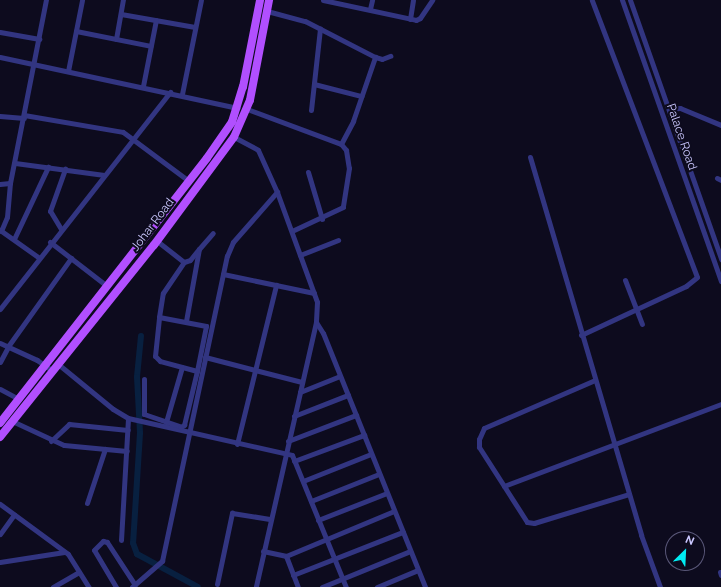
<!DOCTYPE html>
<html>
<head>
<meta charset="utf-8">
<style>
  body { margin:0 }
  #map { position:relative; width:721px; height:587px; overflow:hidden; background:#0d0b1e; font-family:Raleway,sans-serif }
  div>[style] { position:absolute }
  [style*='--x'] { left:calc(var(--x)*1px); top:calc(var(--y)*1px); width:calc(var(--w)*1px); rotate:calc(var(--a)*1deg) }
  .canal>* { height:6px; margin:-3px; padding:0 3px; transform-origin:3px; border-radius:3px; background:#082040 }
  .street>* { height:5px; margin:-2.5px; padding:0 2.5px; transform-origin:2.5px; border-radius:2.5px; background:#323581 }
  .primary>* { height:8px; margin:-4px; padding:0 4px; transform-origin:4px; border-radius:4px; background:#b14fff }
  span { translate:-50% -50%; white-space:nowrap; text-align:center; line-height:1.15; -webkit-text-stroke:4px #0d0b1e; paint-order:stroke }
  .street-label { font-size:12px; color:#cbc8ff }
  .north { position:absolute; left:665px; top:531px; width:40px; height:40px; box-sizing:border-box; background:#0d0b1e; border:1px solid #595778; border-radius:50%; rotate:24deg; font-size:11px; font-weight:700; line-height:16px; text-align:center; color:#cbc8ff }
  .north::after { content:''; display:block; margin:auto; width:14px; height:18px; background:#00ecf3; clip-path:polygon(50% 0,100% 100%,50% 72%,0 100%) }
</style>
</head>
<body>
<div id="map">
  <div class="canal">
    <div style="--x:141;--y:336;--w:41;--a:95.6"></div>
    <div style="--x:137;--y:377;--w:56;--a:86.9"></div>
    <div style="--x:140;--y:433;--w:110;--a:93.6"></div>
    <div style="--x:133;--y:543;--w:12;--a:70"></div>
    <div style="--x:137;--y:554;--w:69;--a:28.4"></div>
  </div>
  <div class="street">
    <div style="--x:323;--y:0;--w:95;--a:12.1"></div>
    <div style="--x:416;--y:20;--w:4;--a:-27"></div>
    <div style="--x:420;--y:18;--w:22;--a:-56"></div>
    <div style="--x:622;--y:0;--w:298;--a:70.6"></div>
    <div style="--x:630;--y:0;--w:275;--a:70.6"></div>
    <div style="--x:370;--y:9;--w:9;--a:-77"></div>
    <div style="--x:267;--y:11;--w:39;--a:15"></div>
    <div style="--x:305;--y:21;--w:79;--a:27.2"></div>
    <div style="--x:375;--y:57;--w:7;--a:16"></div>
    <div style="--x:382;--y:59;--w:9;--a:-21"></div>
    <div style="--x:121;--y:14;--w:75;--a:10"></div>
    <div style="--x:410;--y:19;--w:19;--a:-81"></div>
    <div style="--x:76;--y:31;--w:76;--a:11.3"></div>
    <div style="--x:0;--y:32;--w:40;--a:10"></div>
    <div style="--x:116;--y:39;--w:40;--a:-80"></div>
    <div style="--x:0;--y:57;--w:243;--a:12.1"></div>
    <div style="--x:68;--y:71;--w:72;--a:-78.8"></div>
    <div style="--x:314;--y:84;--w:49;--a:14.3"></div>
    <div style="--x:143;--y:86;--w:67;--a:-78.9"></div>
    <div style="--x:182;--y:94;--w:96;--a:-78.6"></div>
    <div style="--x:247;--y:109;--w:100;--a:20.4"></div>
    <div style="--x:341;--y:144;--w:8;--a:50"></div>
    <div style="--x:346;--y:150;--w:18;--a:81"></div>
    <div style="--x:349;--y:168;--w:39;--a:99"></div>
    <div style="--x:343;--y:207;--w:56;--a:154.8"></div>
    <div style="--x:669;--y:109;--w:11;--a:-5"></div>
    <div style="--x:680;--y:108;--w:44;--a:22.5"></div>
    <div style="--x:311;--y:110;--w:82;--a:-83.7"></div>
    <div style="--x:24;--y:115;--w:100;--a:9.7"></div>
    <div style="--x:123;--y:132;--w:82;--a:36.6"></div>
    <div style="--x:0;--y:116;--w:24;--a:5"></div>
    <div style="--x:234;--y:137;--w:27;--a:28"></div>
    <div style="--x:258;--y:150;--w:46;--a:65.7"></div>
    <div style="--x:277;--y:192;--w:117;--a:70"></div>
    <div style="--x:317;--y:302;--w:20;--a:93"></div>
    <div style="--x:316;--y:322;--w:272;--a:102.8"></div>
    <div style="--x:341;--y:144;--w:26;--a:-62"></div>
    <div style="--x:353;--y:121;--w:68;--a:-71"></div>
    <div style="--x:530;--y:157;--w:394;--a:73.6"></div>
    <div style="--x:641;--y:535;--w:55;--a:69.9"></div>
    <div style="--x:15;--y:163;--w:90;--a:7.7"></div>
    <div style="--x:308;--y:172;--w:49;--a:73.4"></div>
    <div style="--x:717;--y:178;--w:4;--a:27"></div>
    <div style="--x:0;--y:184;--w:10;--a:-6"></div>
    <div style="--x:61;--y:229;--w:21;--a:-121"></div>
    <div style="--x:50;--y:211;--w:45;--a:-70.3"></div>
    <div style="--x:0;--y:230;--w:47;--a:35.4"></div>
    <div style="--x:1;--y:231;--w:15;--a:-67"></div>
    <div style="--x:7;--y:217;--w:34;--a:-85"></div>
    <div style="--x:10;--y:183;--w:187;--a:-78.9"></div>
    <div style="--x:14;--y:239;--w:80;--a:-64.7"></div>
    <div style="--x:157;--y:241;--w:34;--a:38"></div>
    <div style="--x:50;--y:242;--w:72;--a:37.7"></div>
    <div style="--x:300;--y:255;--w:41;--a:-21.5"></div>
    <div style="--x:223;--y:274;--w:93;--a:11.8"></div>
    <div style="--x:625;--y:280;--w:47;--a:68.9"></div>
    <div style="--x:0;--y:309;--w:276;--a:-51.9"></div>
    <div style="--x:159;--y:317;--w:48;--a:10.8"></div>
    <div style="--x:206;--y:326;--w:46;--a:101.3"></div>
    <div style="--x:197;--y:371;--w:38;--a:-165"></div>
    <div style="--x:160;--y:361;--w:7;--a:-135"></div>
    <div style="--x:155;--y:356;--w:39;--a:-84"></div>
    <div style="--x:159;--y:317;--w:24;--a:-81"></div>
    <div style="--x:163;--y:293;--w:37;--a:-56"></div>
    <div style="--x:184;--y:262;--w:6;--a:-18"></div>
    <div style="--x:190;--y:260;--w:14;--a:-51"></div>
    <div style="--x:186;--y:321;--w:73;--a:-79.8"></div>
    <div style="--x:199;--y:249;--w:21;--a:-49"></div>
    <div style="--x:316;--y:322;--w:13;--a:58"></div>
    <div style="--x:323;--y:333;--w:274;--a:68.1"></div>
    <div style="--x:581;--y:335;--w:116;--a:-25"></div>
    <div style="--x:686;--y:286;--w:14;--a:-39"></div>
    <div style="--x:697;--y:277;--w:296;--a:-110.8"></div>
    <div style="--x:0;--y:343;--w:41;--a:24.7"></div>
    <div style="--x:37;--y:360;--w:19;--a:35"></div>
    <div style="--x:205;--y:357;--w:100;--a:14.5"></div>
    <div style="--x:0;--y:362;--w:19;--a:-62"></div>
    <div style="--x:9;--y:345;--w:107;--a:-54.5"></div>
    <div style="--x:58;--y:364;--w:71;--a:39.3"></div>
    <div style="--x:113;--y:409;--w:17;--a:31"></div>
    <div style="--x:128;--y:418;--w:168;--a:12.7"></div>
    <div style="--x:292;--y:455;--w:143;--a:67.8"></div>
    <div style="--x:144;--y:379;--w:35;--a:90"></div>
    <div style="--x:144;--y:414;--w:39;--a:19"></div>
    <div style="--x:181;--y:427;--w:4;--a:-34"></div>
    <div style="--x:184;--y:425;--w:56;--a:-76.5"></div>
    <div style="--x:595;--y:380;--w:121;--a:156.6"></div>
    <div style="--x:484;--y:428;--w:12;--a:114"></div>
    <div style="--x:479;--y:439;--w:8;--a:90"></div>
    <div style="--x:479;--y:447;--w:89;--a:57.4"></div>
    <div style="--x:527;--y:522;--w:7;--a:8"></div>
    <div style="--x:534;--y:523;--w:99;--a:-17"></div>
    <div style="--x:0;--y:389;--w:21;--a:28"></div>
    <div style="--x:300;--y:392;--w:43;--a:-21.8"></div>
    <div style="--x:294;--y:416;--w:58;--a:-21.3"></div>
    <div style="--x:12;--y:421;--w:57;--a:24.8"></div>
    <div style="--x:64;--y:445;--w:63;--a:5.4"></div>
    <div style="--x:166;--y:422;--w:57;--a:-73.8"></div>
    <div style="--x:51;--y:441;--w:25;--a:-43"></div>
    <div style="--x:69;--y:424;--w:59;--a:5.8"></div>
    <div style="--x:288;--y:441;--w:73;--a:-20.9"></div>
    <div style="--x:237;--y:444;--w:164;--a:-76.2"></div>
    <div style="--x:294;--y:461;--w:75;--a:-20.4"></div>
    <div style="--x:303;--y:481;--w:73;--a:-21.7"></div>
    <div style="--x:504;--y:486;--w:232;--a:-20.7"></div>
    <div style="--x:311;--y:501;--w:73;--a:-21.7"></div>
    <div style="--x:87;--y:503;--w:57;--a:-71.6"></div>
    <div style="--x:0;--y:504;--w:84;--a:36.3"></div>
    <div style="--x:68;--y:554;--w:39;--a:58"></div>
    <div style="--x:318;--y:520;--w:74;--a:-21.4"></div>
    <div style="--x:0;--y:534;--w:24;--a:-54"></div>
    <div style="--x:121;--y:540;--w:122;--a:-86.7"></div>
    <div style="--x:263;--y:551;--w:24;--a:12"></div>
    <div style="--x:286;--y:556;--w:117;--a:-22.6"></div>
    <div style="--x:286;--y:556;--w:33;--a:69"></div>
    <div style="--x:0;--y:562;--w:65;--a:-8.9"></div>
    <div style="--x:720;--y:572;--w:3;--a:72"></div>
    <div style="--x:293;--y:575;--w:118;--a:-21.4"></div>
    <div style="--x:217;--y:584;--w:73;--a:-78.1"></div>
    <div style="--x:232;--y:513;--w:38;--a:9"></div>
    <div style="--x:53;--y:587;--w:30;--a:-30"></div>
    <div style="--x:116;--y:587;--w:43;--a:-120.7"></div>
    <div style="--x:94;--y:550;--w:13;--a:-45"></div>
    <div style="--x:103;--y:541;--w:4;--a:14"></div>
    <div style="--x:107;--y:542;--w:51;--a:56.9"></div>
    <div style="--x:132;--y:587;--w:40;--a:-41"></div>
    <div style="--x:162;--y:561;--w:312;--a:-78"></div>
    <div style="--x:227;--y:256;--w:15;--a:-67"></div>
    <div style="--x:233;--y:242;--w:67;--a:-48.7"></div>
    <div style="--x:322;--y:587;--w:95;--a:-22.2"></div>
    <div style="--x:377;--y:587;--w:44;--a:-22.5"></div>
  </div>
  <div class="primary">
    <div style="--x:0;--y:423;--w:336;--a:-52"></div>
    <div style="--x:207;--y:158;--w:44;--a:-55.2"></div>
    <div style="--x:232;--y:122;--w:37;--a:-73"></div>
    <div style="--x:243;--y:87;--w:89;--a:-78.9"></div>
    <div style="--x:0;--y:437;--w:246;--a:-51.3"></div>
    <div style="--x:154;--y:245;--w:134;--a:-53.5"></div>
    <div style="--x:234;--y:137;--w:40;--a:-66.6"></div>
    <div style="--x:250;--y:100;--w:102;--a:-79.2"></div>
  </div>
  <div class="street-label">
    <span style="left:681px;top:137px;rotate:71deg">Palace Road</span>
    <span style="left:153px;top:225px;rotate:-53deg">Johar Road</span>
  </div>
  <div class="north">N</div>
</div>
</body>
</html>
